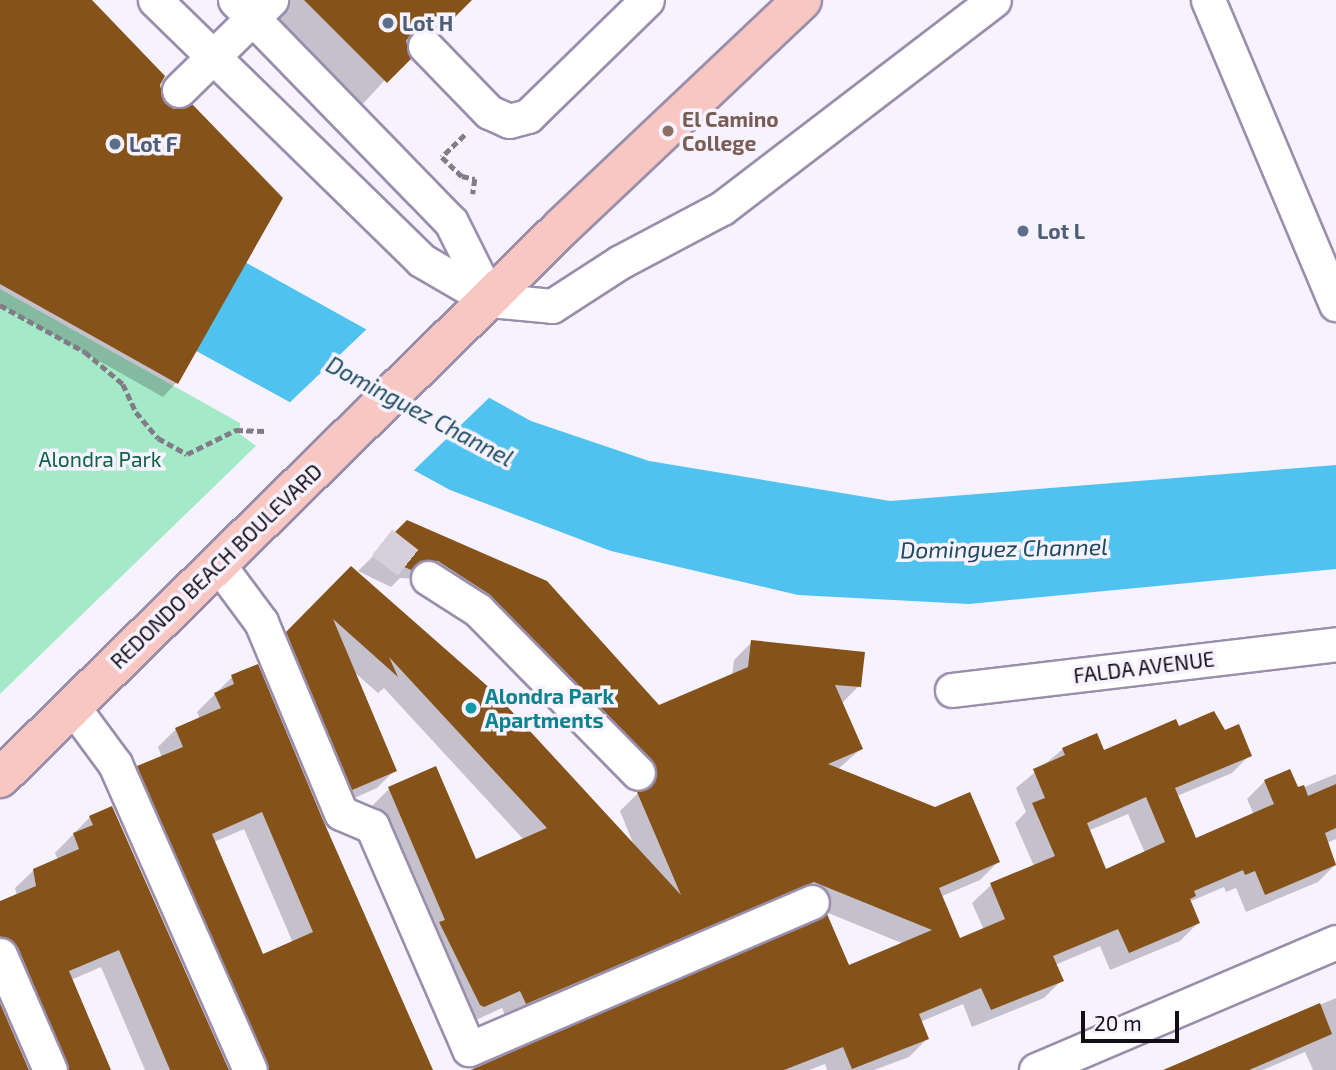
<!DOCTYPE html>
<html>
<head>
<meta charset="utf-8">
<style>
  body { margin:0 }
  #map { position:relative; width:1336px; height:1070px; overflow:hidden; background:#f7f2ff; font-family:"Exo 2",sans-serif }
  div>[style] { position:absolute }
  [style*='--x'] { left:calc(var(--x)*1px); top:calc(var(--y)*1px); width:calc(var(--w)*1px); rotate:calc(var(--a)*1deg) }
  .green>* { inset:0; background:#a5eac8 }
  .water>* { inset:0; background:#50c2f0 }
  .pier>* { inset:0; background:#f7f2ff }
  .shadow>* { inset:0; background:#0003 }
  .building>* { inset:0; background:#855219 }
  .minor-tunnel>* { height:33px; margin-top:-16.5px; transform-origin:0; background:repeating-linear-gradient(90deg,#d5d0dc 0 33px,transparent 0 50px) }
  .path>* { height:4.5px; margin-top:-2.25px; transform-origin:0; background:repeating-linear-gradient(90deg,#817c88 0 7px,transparent 0 10.5px) }
  .roads { filter:drop-shadow(2px 0 #998eab) drop-shadow(-2px 0 #998eab) drop-shadow(0 2px #998eab) drop-shadow(0 -2px #998eab) }
  .minor>* { height:33px; margin:-16.5px; padding:0 16.5px; transform-origin:16.5px; border-radius:16.5px; background:#fff }
  .major>* { height:38px; margin:-19px; padding:0 19px; transform-origin:19px; border-radius:19px; background:#f9c7c2 }
  .dots>* { width:19px; height:19px; translate:-50% -50%; box-sizing:border-box; border:4px solid #f7f2ff; border-radius:50% }
  span { translate:-50% -50%; white-space:nowrap; text-align:center; line-height:1.15; -webkit-text-stroke:7px #f7f2ff; paint-order:stroke }
  .service-label { font-size:21px; color:#4e5e75; font-weight:700 }
  .left { translate:0 -50%; text-align:left }
  .education-label { font-size:21px; color:#785e54; font-weight:700 }
  .park-label { font-size:21px; color:#0d6244 }
  .street-label { font-size:21px; color:#120e18 }
  .culture-label { font-size:21px; color:#0d838f; font-weight:700 }
  .water-label { font-size:23px; color:#1c4b5f; font-style:italic }
  .scale { position:absolute; left:1081px; top:1011px; width:98px; height:32px; box-sizing:border-box; border:4px solid #120e18; border-top:0; padding-left:9px; font-size:21px; line-height:24px; white-space:nowrap; color:#120e18; -webkit-text-stroke:5px #f7f2ff; paint-order:stroke }
</style>
</head>
<body>
<div id="map">
  <div class="green">
    <div style="clip-path:polygon(0 289px,240px 423px,240px 434px,256px 446px,0 694px)"></div>
  </div>
  <div class="water">
    <div style="clip-path:polygon(0 126px,531px 421px,649px 461px,890px 501px,1336px 465px,1336px 569px,969px 604px,798px 595px,611px 551px,450px 490px,149px 325px)"></div>
  </div>
  <div class="pier">
    <div style="clip-path:polygon(371px 325px,492px 395px,410px 474px,285px 407px)"></div>
  </div>
  <div class="shadow">
    <div style="clip-path:polygon(0 0,89px 0,158px 85px,163px 104px,280px 198px,176px 383px,163px 397px,0 305px)"></div>
    <div style="clip-path:polygon(256px 0,471px 0,412px 57px,408px 55px,360px 107px)"></div>
    <div style="clip-path:polygon(evenodd,408px 522px,659px 707px,732px 676px,734px 660px,752px 642px,859px 686px,841px 704px,861px 749px,837px 770px,998px 862px,980px 880px,940px 897px,959px 940px,984px 930px,972px 903px,991px 885px,1034px 866px,1015px 823px,1026px 812px,1016px 788px,1063px 749px,1103px 752px,1178px 728px,1224px 732px,1250px 755px,1232px 773px,1177px 796px,1195px 840px,1254px 815px,1247px 799px,1265px 781px,1297px 790px,1336px 774px,1336px 839px,1327px 843px,1336px 864px,1318px 882px,1246px 912px,1236px 888px,1226px 892px,1224px 887px,1189px 902px,1198px 923px,1180px 941px,1110px 970px,1100px 946px,1055px 965px,1062px 980px,1044px 998px,972px 1027px,963px 1004px,920px 1022px,927px 1039px,909px 1057px,874px 1070px,827px 1070px,825px 1064px,809px 1070px,470px 1070px,826px 916px,848px 967px,904px 944px,794px 899px,507px 1021px,502px 1008px,465px 1025px,371px 807px,389px 789px,475px 861px,524px 840px,384px 688px,378px 693px,353px 671px,395px 770px,377px 788px,334px 807px,269px 652px,351px 568px,635px 848px,620px 811px,638px 793px,635px 778px,471px 612px,419px 579px,400px 578px,391px 587px,358px 571px,408px 522px,1128px 814px,1145px 853px,1105px 871px,1088px 831px,1128px 814px)"></div>
    <div style="clip-path:polygon(evenodd,232px 677px,431px 1070px,245px 1070px,120px 786px,138px 768px,162px 758px,158px 747px,176px 729px,200px 719px,197px 712px,232px 677px,244px 829px,293px 943px,262px 956px,214px 842px,244px 829px)"></div>
    <div style="clip-path:polygon(90px 817px,227px 1070px,145px 1070px,101px 967px,71px 980px,109px 1070px,45px 1070px,0 966px,0 903px,17px 896px,15px 888px,34px 870px,58px 860px,55px 853px)"></div>
    <div style="clip-path:polygon(1336px 998px,1336px 1070px,1313px 1070px,1305px 1052px,1263px 1070px,1169px 1070px)"></div>
  </div>
  <div class="building">
    <div style="clip-path:polygon(0 0,92px 0,165px 76px,160px 85px,165px 103px,174px 109px,192px 104px,283px 198px,178px 384px,0 284px)"></div>
    <div style="clip-path:polygon(304px 0,472px 0,439px 33px,430px 27px,412px 32px,406px 41px,411px 59px,387px 83px)"></div>
    <div style="clip-path:polygon(evenodd,407px 520px,547px 581px,659px 705px,748px 667px,751px 640px,865px 652px,861px 687px,835px 685px,863px 749px,828px 764px,935px 807px,970px 792px,1000px 862px,939px 888px,960px 938px,1005px 919px,990px 883px,1055px 856px,1032px 803px,1045px 798px,1033px 769px,1065px 755px,1062px 748px,1097px 733px,1104px 750px,1176px 719px,1179px 726px,1214px 711px,1225px 730px,1239px 724px,1252px 756px,1175px 788px,1196px 838px,1274px 804px,1264px 780px,1290px 769px,1298px 787px,1304px 785px,1308px 796px,1336px 784px,1336px 828px,1325px 833px,1336px 865px,1265px 895px,1255px 871px,1245px 875px,1243px 870px,1194px 891px,1196px 896px,1190px 899px,1200px 923px,1129px 953px,1118px 929px,1053px 956px,1064px 981px,991px 1010px,981px 988px,919px 1014px,929px 1039px,852px 1069px,843px 1047px,784px 1070px,471px 1070px,827px 914px,849px 965px,932px 930px,814px 882px,526px 1004px,520px 991px,484px 1007px,480px 1005px,439px 922px,445px 920px,388px 787px,436px 766px,476px 859px,547px 828px,389px 657px,398px 677px,333px 619px,397px 771px,352px 790px,286px 632px,351px 566px,493px 691px,681px 895px,637px 792px,651px 787px,656px 779px,652px 760px,489px 594px,438px 561px,420px 561px,411px 570px,374px 553px,407px 520px,1146px 797px,1165px 842px,1106px 869px,1087px 823px,1146px 797px)"></div>
    <div style="clip-path:polygon(evenodd,258px 664px,323px 820px,433px 1070px,269px 1070px,137px 766px,183px 747px,175px 728px,221px 708px,214px 693px,234px 684px,231px 675px,258px 664px,262px 812px,313px 932px,263px 954px,212px 834px,262px 812px)"></div>
    <div style="clip-path:polygon(112px 806px,229px 1070px,170px 1070px,119px 950px,69px 971px,111px 1070px,69px 1070px,18px 947px,0 936px,0 901px,36px 886px,33px 869px,79px 849px,73px 833px,93px 825px,89px 816px)"></div>
    <div style="clip-path:polygon(0 1003px,29px 1070px,0 1070px)"></div>
    <div style="clip-path:polygon(1320px 1003px,1332px 1034px,1270px 1061px,1249px 1070px,1163px 1070px)"></div>
  </div>
  <div class="minor-tunnel">
    <div style="--x:382;--y:542;--w:58;--a:38"></div>
  </div>
  <div class="path">
    <div style="--x:465;--y:135;--w:32;--a:136"></div>
    <div style="--x:442;--y:157;--w:28;--a:44"></div>
    <div style="--x:462;--y:176;--w:13;--a:13"></div>
    <div style="--x:475;--y:179;--w:15;--a:98"></div>
    <div style="--x:0;--y:305;--w:97;--a:28.9"></div>
    <div style="--x:85;--y:352;--w:50;--a:40.1"></div>
    <div style="--x:123;--y:384;--w:31;--a:65"></div>
    <div style="--x:136;--y:412;--w:34;--a:50"></div>
    <div style="--x:158;--y:438;--w:33;--a:29"></div>
    <div style="--x:187;--y:454;--w:55;--a:-26.1"></div>
    <div style="--x:236;--y:430;--w:30;--a:2"></div>
  </div>
  <div class="roads">
    <div class="minor">
      <div style="--x:155;--y:0;--w:372;--a:44.3"></div>
      <div style="--x:421;--y:260;--w:80;--a:30.1"></div>
      <div style="--x:490;--y:300;--w:62;--a:5.5"></div>
      <div style="--x:552;--y:306;--w:81;--a:-32.9"></div>
      <div style="--x:620;--y:262;--w:115;--a:-27.9"></div>
      <div style="--x:722;--y:208;--w:342;--a:-37.4"></div>
      <div style="--x:235;--y:0;--w:310;--a:45.8"></div>
      <div style="--x:451;--y:222;--w:87;--a:63.4"></div>
      <div style="--x:1208;--y:0;--w:330;--a:67.2"></div>
      <div style="--x:425;--y:46;--w:92;--a:45.9"></div>
      <div style="--x:489;--y:112;--w:22;--a:24"></div>
      <div style="--x:509;--y:121;--w:20;--a:-15"></div>
      <div style="--x:528;--y:116;--w:166;--a:-44.3"></div>
      <div style="--x:179;--y:90;--w:129;--a:-44.4"></div>
      <div style="--x:218;--y:564;--w:72;--a:53.4"></div>
      <div style="--x:261;--y:622;--w:207;--a:67.3"></div>
      <div style="--x:341;--y:813;--w:34;--a:23"></div>
      <div style="--x:372;--y:826;--w:243;--a:66.5"></div>
      <div style="--x:469;--y:1049;--w:373;--a:-23.2"></div>
      <div style="--x:428;--y:578;--w:59;--a:32.6"></div>
      <div style="--x:478;--y:610;--w:228;--a:45.5"></div>
      <div style="--x:952;--y:690;--w:387;--a:-6.8"></div>
      <div style="--x:73;--y:707;--w:71;--a:53.6"></div>
      <div style="--x:115;--y:764;--w:334;--a:66.2"></div>
      <div style="--x:0;--y:955;--w:125;--a:66.5"></div>
      <div style="--x:1036;--y:1070;--w:326;--a:-23.1"></div>
    </div>
    <div class="major">
      <div style="--x:0;--y:778;--w:787;--a:-44.43"></div>
      <div style="--x:562;--y:227;--w:330;--a:-43.4"></div>
    </div>
  </div>
  <div class="dots">
    <div style="left:388px;top:23px;background:#5c6f8a"></div>
    <div style="left:668px;top:131px;background:#8d6e63"></div>
    <div style="left:115px;top:144px;background:#5c6f8a"></div>
    <div style="left:1023px;top:231px;background:#5c6f8a"></div>
    <div style="left:471px;top:708px;background:#0f9aa8"></div>
  </div>
  <div class="service-label">
    <span class="left" style="left:402px;top:23px">Lot H</span>
    <span class="left" style="left:129px;top:144px">Lot F</span>
    <span class="left" style="left:1037px;top:231px">Lot L</span>
  </div>
  <div class="education-label">
    <span class="left" style="left:682px;top:131px">El Camino<br>College</span>
  </div>
  <div class="park-label">
    <span style="left:100px;top:459px">Alondra Park</span>
  </div>
  <div class="street-label">
    <span style="left:216px;top:566px;rotate:-44deg">REDONDO BEACH BOULEVARD</span>
    <span style="left:1144px;top:667px;rotate:-7deg">FALDA AVENUE</span>
  </div>
  <div class="culture-label">
    <span class="left" style="left:485px;top:708px">Alondra Park<br>Apartments</span>
  </div>
  <div class="water-label">
    <span style="left:420px;top:411px;rotate:28deg">Dominguez Channel</span>
    <span style="left:1004px;top:548px;rotate:-1deg">Dominguez Channel</span>
  </div>
  <div class="scale">20 m</div>
</div>
</body>
</html>
